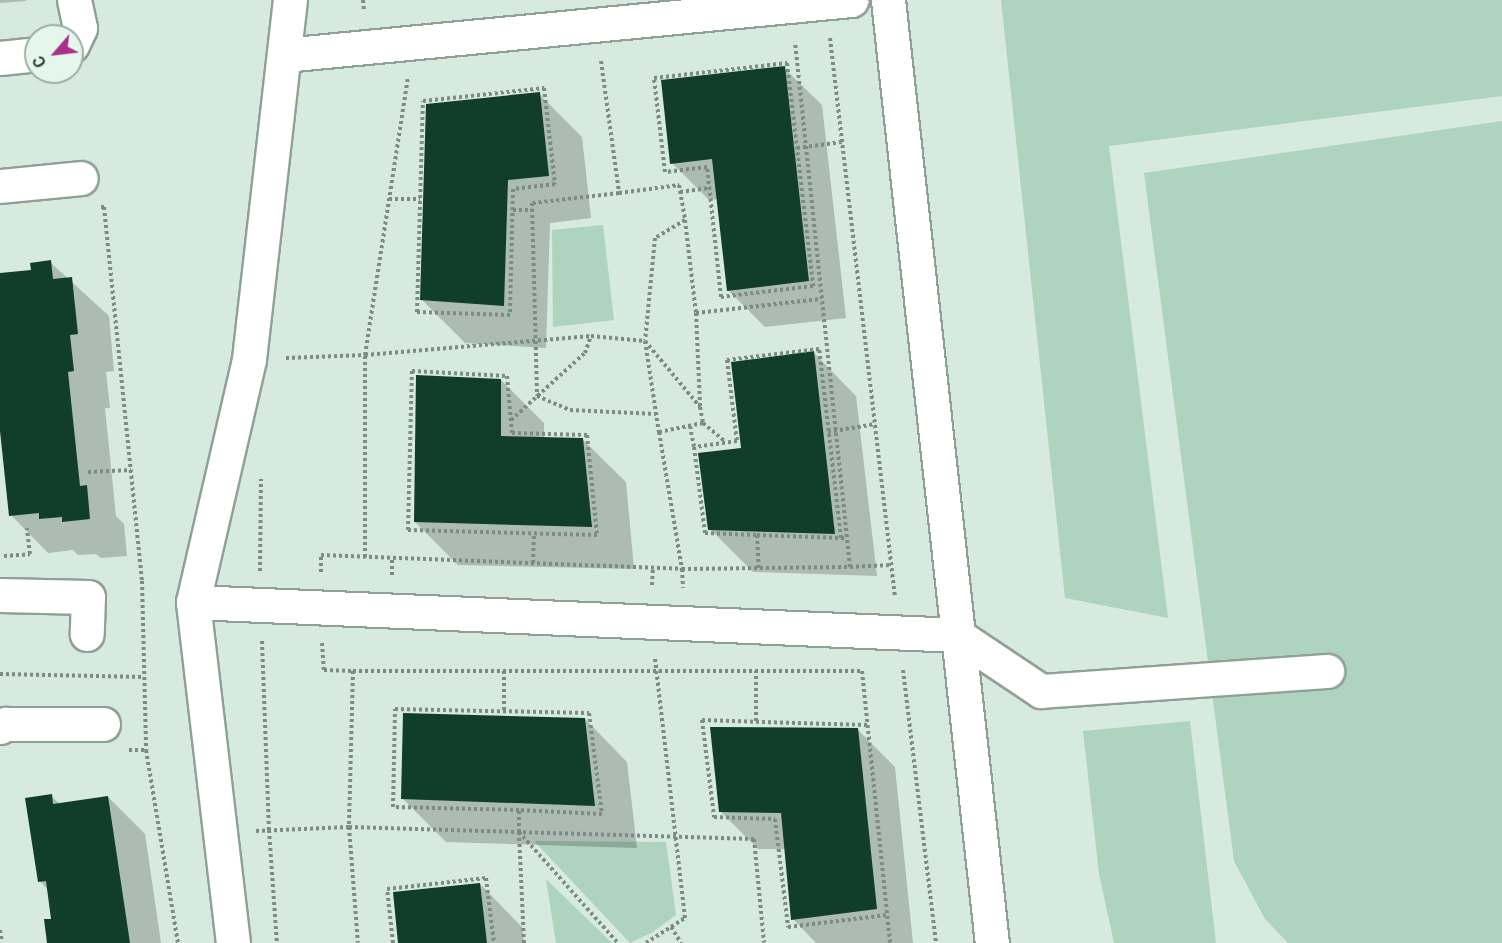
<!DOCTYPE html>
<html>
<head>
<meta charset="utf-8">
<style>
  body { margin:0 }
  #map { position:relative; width:1502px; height:943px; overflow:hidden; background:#d7eae0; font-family:Roboto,sans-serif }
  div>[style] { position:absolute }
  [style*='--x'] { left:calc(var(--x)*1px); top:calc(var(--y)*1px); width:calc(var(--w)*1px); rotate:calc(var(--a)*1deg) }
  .green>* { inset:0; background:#aed3bf }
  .shadow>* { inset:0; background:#0003 }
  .building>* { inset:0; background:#103e2b }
  .path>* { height:4px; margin-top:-2px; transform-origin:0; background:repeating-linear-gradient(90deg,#7e8b84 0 3px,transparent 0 6px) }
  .roads { filter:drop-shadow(2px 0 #8fa197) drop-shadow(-2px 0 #8fa197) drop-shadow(0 2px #8fa197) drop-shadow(0 -2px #8fa197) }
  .minor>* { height:33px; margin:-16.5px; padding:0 16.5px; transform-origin:16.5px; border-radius:16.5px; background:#fff }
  span { translate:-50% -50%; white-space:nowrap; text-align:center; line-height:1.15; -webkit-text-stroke:6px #e5f7ed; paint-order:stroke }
  .north { position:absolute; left:24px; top:24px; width:60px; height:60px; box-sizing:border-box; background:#e5f7ed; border:2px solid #9faca5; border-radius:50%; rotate:242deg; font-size:16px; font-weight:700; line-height:24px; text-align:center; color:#353c38 }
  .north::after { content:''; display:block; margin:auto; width:21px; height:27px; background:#aa3186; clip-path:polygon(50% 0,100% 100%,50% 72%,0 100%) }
</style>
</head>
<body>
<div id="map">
  <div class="green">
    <div style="clip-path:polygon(1001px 0,1502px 0,1502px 96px,1109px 146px,1168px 618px,1065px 598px)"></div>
    <div style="clip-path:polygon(1502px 121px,1502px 943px,1288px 943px,1265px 919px,1234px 861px,1144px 173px)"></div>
    <div style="clip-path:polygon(603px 225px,614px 320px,553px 327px,552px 230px)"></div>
    <div style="clip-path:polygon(1190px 721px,1216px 943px,1114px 943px,1099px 874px,1083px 731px)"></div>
    <div style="clip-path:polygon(534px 841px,666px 842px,676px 915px,653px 932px,630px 943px)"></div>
    <div style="clip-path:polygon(546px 879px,612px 943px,556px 943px)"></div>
  </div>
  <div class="shadow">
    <div style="clip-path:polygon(0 0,26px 0,26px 1px,0 3px)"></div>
    <div style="clip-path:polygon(784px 68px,822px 105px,846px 318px,765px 327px,728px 290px,718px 199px,709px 200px,672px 163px)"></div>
    <div style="clip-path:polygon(539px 94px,582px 137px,591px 218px,550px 223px,546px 348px,465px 343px,422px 300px)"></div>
    <div style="clip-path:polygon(50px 262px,109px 316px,114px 371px,106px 372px,110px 408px,105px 408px,116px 516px,124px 524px,127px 556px,101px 558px,96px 554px,78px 555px,73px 550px,48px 553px,11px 515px,0 416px,0 274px,32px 271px)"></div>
    <div style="clip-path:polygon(814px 353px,856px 396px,877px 576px,753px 572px,710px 529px,743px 449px)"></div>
    <div style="clip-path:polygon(501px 380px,544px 423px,544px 438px,583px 440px,626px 482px,634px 569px,458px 565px,415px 522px)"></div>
    <div style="clip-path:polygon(585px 719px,627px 762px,637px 848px,446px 842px,403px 799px)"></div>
    <div style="clip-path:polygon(858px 730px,895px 767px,913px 943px,816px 943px,793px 919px,786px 849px,758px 849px,720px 811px)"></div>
    <div style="clip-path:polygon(51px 796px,60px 804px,108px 797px,145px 834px,161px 943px,49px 943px,53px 920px,48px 890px,40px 881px)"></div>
    <div style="clip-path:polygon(480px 884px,522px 927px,524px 943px,400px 943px)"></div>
  </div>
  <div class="building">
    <div style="clip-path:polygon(785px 66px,809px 281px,727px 291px,712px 159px,670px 164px,661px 80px)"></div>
    <div style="clip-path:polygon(540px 92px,549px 176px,508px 180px,504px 306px,420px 300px,426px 104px)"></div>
    <div style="clip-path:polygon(51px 260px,53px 279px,72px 277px,78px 334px,70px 335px,74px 371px,68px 372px,80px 486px,87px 485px,90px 519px,62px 522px,62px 517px,39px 519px,39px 513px,9px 516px,0 431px,0 273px,31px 270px,30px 263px)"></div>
    <div style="clip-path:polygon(814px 351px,835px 534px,708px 530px,698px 453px,741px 448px,731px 362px)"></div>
    <div style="clip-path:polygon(416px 375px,501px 379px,501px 436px,583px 438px,592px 527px,414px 522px)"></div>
    <div style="clip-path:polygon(403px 713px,585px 718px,595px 806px,401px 799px)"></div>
    <div style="clip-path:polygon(710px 727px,858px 728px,877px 909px,791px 920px,781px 813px,719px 812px)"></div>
    <div style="clip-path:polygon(52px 794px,53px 804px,108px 796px,130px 943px,47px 943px,44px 919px,51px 919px,46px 881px,38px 882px,25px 798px)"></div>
    <div style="clip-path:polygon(480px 883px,487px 943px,398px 943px,393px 892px)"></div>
  </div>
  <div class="path">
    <div style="--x:363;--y:0;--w:11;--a:85"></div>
    <div style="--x:830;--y:38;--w:563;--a:83.37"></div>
    <div style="--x:601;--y:61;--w:133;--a:82.2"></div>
    <div style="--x:619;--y:193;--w:61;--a:-7.6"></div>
    <div style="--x:679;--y:185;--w:36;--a:80"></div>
    <div style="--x:685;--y:220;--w:35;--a:149"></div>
    <div style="--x:655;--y:238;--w:103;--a:95.5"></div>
    <div style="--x:645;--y:341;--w:92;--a:81.3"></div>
    <div style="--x:787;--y:63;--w:225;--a:83.3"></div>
    <div style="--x:813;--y:286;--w:93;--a:173.2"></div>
    <div style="--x:721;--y:297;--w:131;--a:-96.1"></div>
    <div style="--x:707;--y:167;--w:42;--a:173.2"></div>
    <div style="--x:665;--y:172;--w:95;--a:-96.7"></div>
    <div style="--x:654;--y:78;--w:134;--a:-6.4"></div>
    <div style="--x:544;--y:88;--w:97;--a:83.5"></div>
    <div style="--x:555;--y:184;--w:42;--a:173.2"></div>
    <div style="--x:513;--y:189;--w:126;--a:91.4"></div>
    <div style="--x:510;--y:315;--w:93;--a:-178.2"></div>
    <div style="--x:417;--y:312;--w:211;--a:-88.4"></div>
    <div style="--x:423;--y:101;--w:122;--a:-6.1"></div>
    <div style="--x:797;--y:148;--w:45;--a:-7.6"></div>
    <div style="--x:680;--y:192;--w:29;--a:-8"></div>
    <div style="--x:619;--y:193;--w:88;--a:173.4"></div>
    <div style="--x:532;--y:203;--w:193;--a:88.5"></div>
    <div style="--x:537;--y:396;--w:36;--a:23"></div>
    <div style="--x:570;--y:410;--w:86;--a:2.7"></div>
    <div style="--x:389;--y:199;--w:31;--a:0"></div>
    <div style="--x:101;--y:207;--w:3;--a:0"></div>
    <div style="--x:104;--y:207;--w:376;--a:84.2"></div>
    <div style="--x:142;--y:581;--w:169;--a:88.6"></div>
    <div style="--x:146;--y:750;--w:196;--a:80.6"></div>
    <div style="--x:513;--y:210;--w:19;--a:0"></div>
    <div style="--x:685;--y:220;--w:94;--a:83.3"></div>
    <div style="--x:696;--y:313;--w:126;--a:-6.4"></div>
    <div style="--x:696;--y:313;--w:93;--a:87.5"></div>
    <div style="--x:286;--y:358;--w:79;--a:-2.2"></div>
    <div style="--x:365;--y:355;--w:227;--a:-4.8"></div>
    <div style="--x:591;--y:336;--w:54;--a:5.3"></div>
    <div style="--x:645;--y:341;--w:86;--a:50.2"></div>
    <div style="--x:700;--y:407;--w:16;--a:79"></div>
    <div style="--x:703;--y:423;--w:45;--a:168.4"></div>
    <div style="--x:659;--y:432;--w:139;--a:80.5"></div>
    <div style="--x:682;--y:569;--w:168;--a:-0.7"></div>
    <div style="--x:850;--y:567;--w:528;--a:-95.98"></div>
    <div style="--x:412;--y:371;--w:95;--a:3"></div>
    <div style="--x:507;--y:376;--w:57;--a:85"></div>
    <div style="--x:512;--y:433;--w:75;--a:1.5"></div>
    <div style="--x:587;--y:435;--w:100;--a:84.3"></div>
    <div style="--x:597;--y:535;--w:189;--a:-178.5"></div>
    <div style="--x:408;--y:530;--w:159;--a:-88.6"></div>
    <div style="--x:511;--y:420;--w:100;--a:-42.2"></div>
    <div style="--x:585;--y:353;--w:18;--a:-71"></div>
    <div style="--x:703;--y:423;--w:30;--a:40"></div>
    <div style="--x:690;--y:426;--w:21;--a:79"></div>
    <div style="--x:828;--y:432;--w:48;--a:-9.7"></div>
    <div style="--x:88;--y:472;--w:43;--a:-2.7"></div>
    <div style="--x:757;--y:535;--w:33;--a:87"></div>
    <div style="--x:841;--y:538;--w:190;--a:-96.6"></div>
    <div style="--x:819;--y:349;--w:93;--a:173.2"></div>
    <div style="--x:727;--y:360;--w:82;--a:83"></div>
    <div style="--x:737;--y:441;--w:43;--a:172.1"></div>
    <div style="--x:694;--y:447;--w:87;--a:82.7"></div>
    <div style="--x:705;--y:533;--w:52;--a:2.2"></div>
    <div style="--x:757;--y:535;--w:84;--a:2"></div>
    <div style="--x:841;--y:538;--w:5;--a:0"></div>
    <div style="--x:4;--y:556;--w:26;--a:-4"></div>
    <div style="--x:30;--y:554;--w:26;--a:-97"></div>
    <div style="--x:365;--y:557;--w:202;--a:-90"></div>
    <div style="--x:365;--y:355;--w:280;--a:-81.2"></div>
    <div style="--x:533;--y:563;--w:30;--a:-88"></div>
    <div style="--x:850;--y:567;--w:41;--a:-2.8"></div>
    <div style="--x:260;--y:571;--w:92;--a:-89.4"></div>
    <div style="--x:321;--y:572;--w:17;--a:-90"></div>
    <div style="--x:321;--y:555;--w:361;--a:2.2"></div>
    <div style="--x:682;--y:569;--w:19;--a:87"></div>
    <div style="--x:392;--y:575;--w:17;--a:-90"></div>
    <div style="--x:652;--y:585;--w:17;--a:-87"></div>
    <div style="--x:262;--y:641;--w:189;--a:87.9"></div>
    <div style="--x:269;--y:830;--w:113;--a:86"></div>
    <div style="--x:322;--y:643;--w:27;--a:86"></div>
    <div style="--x:324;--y:670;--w:29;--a:2"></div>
    <div style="--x:353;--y:671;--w:156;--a:91.5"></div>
    <div style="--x:349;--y:827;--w:116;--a:85.6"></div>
    <div style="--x:903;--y:670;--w:275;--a:83.1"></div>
    <div style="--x:353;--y:671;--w:509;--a:0"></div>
    <div style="--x:862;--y:671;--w:273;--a:84.1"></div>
    <div style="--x:504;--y:671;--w:41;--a:90"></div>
    <div style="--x:0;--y:674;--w:144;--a:1.2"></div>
    <div style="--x:756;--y:721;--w:50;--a:-90"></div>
    <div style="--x:867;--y:725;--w:165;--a:-178.3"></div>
    <div style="--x:702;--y:720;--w:98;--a:82.9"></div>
    <div style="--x:714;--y:817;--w:61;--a:1.9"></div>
    <div style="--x:775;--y:819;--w:109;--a:83.1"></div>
    <div style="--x:788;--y:927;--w:100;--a:-6.9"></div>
    <div style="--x:129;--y:750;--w:17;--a:0"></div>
    <div style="--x:256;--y:831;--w:93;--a:-2.5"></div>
    <div style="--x:349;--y:827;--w:405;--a:1.7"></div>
    <div style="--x:754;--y:839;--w:104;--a:84.5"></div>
    <div style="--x:519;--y:832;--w:22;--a:-90"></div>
    <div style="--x:519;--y:810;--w:126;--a:-178.6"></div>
    <div style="--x:393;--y:807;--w:98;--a:-88.8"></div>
    <div style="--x:395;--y:709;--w:194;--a:1.2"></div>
    <div style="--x:589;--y:713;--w:102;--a:82.7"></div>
    <div style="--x:602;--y:814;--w:83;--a:-177.2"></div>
    <div style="--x:671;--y:927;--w:19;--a:58"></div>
    <div style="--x:0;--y:930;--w:12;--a:81"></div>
    <div style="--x:393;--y:943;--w:54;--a:-96.3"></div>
    <div style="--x:387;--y:889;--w:100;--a:-6.3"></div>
    <div style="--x:486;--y:878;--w:65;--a:83"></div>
    <div style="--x:524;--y:943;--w:111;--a:-92.6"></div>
    <div style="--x:519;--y:832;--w:149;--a:48.3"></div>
    <div style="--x:646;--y:943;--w:46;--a:-32.7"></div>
    <div style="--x:685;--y:918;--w:262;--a:-96.6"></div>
  </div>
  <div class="roads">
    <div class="minor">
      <div style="--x:888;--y:0;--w:949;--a:83.71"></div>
      <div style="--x:72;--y:45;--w:19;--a:-65"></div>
      <div style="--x:80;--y:28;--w:29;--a:-102"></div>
      <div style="--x:284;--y:55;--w:570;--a:-5.54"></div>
      <div style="--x:0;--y:58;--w:36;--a:-6"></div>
      <div style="--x:0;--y:186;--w:81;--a:-5.6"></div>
      <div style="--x:0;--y:595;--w:88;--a:1.3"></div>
      <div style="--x:88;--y:597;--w:37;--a:92"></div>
      <div style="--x:193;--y:602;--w:765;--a:2.47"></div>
      <div style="--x:957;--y:635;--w:101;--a:33.7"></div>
      <div style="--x:1041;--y:691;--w:287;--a:-4"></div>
      <div style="--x:0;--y:727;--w:7;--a:-27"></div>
      <div style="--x:6;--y:724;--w:97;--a:0"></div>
      <div style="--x:233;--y:943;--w:343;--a:-96.7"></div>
      <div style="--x:193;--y:602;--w:249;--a:-77"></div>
      <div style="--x:249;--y:359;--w:361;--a:-83.5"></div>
    </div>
  </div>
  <div class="north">С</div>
</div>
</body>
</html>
